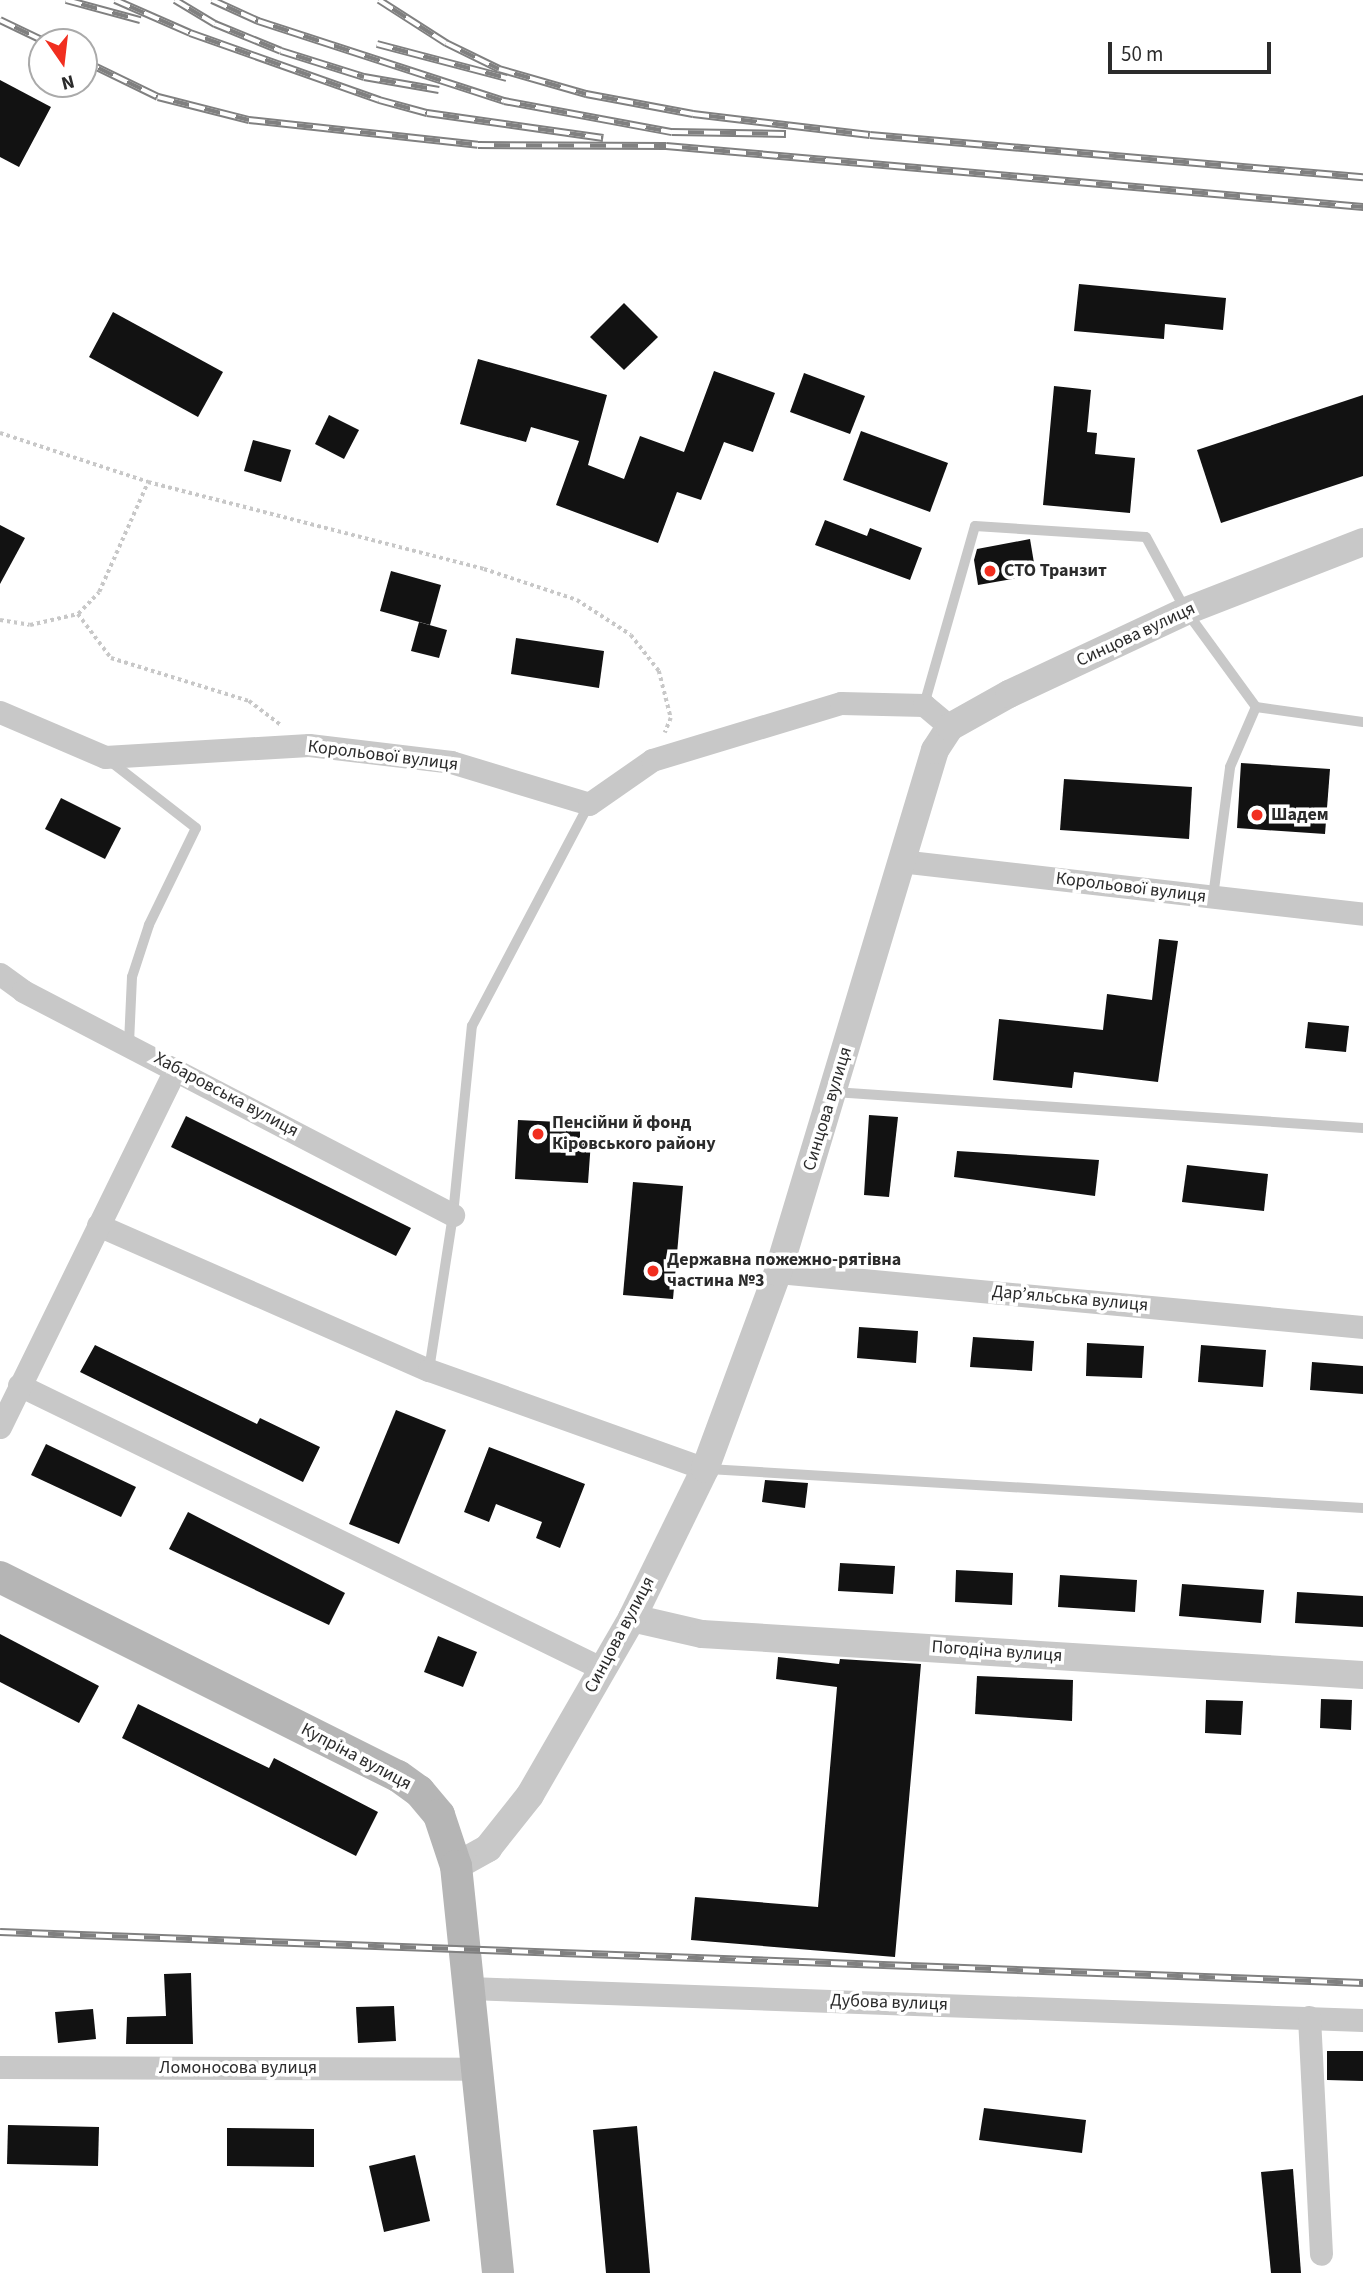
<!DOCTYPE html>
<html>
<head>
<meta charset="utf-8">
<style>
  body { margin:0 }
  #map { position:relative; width:1363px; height:2273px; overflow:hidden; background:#fff; font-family:"Source Sans 3",sans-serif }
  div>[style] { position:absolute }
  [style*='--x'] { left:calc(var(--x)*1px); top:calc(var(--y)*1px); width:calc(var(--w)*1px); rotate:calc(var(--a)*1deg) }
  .building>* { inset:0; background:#121212 }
  .path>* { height:3.5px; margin-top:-1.75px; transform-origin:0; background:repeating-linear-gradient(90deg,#c8c8c8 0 3.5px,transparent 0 7px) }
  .service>* { height:10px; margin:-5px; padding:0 5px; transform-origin:5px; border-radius:5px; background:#c8c8c8 }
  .minor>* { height:23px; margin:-11.5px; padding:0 11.5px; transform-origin:11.5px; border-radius:11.5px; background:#c8c8c8 }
  .tertiary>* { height:28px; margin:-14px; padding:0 14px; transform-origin:14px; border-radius:14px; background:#c8c8c8 }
  .secondary>* { height:32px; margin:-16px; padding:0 16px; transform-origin:16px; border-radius:16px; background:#b5b5b5 }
  .rail>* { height:8px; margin-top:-4px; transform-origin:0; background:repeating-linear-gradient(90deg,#fff 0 16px,#808080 0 32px); box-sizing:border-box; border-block:2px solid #808080 }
  .dots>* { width:19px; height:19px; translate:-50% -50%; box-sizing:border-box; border:4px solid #fff; border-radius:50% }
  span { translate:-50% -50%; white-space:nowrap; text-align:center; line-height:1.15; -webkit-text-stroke:7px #fff; paint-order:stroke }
  .poi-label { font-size:18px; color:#2b2b2b; font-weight:700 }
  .left { translate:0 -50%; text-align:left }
  .street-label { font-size:18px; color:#2b2b2b }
  .north { position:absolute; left:28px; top:28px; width:70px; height:70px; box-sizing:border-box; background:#fff; border:2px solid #aaa; border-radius:50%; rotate:166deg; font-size:19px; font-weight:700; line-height:28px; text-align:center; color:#2b2b2b }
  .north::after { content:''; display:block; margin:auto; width:24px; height:32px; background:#f12e1f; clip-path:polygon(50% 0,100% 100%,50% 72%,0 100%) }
  .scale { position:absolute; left:1108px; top:42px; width:163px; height:32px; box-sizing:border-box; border:4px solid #2b2b2b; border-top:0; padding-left:9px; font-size:21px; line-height:24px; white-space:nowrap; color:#2b2b2b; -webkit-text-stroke:5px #fff; paint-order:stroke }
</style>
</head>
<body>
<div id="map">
  <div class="building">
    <div style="clip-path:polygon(0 80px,51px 107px,19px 167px,0 157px)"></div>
    <div style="clip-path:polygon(1079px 284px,1226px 298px,1223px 330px,1165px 324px,1164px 339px,1074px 331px)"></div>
    <div style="clip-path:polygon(624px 303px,658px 337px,624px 370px,590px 337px)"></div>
    <div style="clip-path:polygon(113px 312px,223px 372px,198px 417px,89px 357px)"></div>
    <div style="clip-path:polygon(478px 359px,607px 395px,588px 465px,624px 479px,640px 436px,684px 452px,714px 371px,775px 393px,753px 452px,724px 442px,701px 500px,677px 492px,658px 543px,556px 505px,579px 441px,531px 427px,526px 442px,460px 424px)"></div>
    <div style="clip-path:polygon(804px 373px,865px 396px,850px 434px,790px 412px)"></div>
    <div style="clip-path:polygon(1054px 386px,1091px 390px,1087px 432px,1097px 433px,1095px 454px,1135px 458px,1130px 513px,1043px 505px)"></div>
    <div style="clip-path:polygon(1363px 395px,1363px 476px,1221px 523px,1197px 450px)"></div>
    <div style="clip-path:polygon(329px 415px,359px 430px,344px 459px,315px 444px)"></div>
    <div style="clip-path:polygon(861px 431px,948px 463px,930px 512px,843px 480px)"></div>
    <div style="clip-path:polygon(253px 440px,291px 450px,281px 482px,244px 471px)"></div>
    <div style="clip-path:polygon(825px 520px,867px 536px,870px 528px,922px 548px,910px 580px,815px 545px)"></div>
    <div style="clip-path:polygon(0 525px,25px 538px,0 584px)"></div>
    <div style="clip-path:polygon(1030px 539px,1036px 575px,978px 585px,974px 560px,977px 549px)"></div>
    <div style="clip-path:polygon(391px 571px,441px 585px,430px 625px,380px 611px)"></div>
    <div style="clip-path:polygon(419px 622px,447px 630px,439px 658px,411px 651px)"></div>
    <div style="clip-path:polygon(516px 638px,604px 651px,599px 688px,511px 674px)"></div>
    <div style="clip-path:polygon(1241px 763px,1330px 769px,1325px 834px,1237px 828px)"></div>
    <div style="clip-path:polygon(1064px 779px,1192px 787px,1189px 839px,1060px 830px)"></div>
    <div style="clip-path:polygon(61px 798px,121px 828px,105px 859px,45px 829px)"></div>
    <div style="clip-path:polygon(1159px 939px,1178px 941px,1158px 1082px,1074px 1072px,1072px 1088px,993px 1080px,999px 1019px,1103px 1030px,1107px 994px,1152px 1000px)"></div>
    <div style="clip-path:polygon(1308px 1022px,1349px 1026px,1346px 1052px,1305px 1048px)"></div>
    <div style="clip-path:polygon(869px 1115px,898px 1117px,889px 1197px,864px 1195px)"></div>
    <div style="clip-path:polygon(186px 1116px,411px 1228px,396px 1256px,171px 1147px)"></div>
    <div style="clip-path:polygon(518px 1120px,580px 1123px,580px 1140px,591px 1141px,588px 1183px,515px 1179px)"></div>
    <div style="clip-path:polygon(957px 1151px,1099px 1160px,1095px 1196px,954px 1177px)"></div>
    <div style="clip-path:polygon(1187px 1165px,1268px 1174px,1264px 1211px,1182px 1202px)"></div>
    <div style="clip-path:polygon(633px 1182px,683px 1186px,673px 1299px,623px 1295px)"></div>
    <div style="clip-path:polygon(859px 1327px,918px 1331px,916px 1363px,857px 1358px)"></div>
    <div style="clip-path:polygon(973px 1337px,1034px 1341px,1032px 1371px,970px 1367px)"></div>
    <div style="clip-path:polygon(1087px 1343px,1144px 1346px,1142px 1378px,1086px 1376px)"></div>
    <div style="clip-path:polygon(95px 1345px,257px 1424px,260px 1418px,320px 1447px,303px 1482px,80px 1372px)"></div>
    <div style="clip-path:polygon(1201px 1345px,1266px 1350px,1263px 1387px,1198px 1382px)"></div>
    <div style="clip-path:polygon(1312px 1362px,1363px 1366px,1363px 1394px,1310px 1390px)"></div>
    <div style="clip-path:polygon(396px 1410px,446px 1430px,399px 1544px,349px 1524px)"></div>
    <div style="clip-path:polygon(46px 1444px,136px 1487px,121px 1517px,31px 1475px)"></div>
    <div style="clip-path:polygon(489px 1447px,585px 1484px,560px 1548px,536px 1538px,542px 1522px,496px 1504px,489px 1522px,464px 1512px)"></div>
    <div style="clip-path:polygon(765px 1480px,808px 1483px,805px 1508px,762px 1502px)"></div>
    <div style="clip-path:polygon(188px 1512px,345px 1593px,329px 1625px,169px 1549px)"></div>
    <div style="clip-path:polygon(840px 1563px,895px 1566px,893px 1594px,838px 1591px)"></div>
    <div style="clip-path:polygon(956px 1570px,1013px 1573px,1012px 1605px,955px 1602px)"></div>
    <div style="clip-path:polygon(1060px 1575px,1137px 1580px,1135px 1612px,1058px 1607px)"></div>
    <div style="clip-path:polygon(1182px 1584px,1264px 1590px,1261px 1623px,1179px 1616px)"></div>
    <div style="clip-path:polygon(1297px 1592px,1363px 1596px,1363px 1627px,1295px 1623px)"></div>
    <div style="clip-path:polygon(0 1634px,99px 1686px,79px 1723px,0 1682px)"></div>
    <div style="clip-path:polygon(438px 1636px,477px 1652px,463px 1687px,424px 1672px)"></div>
    <div style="clip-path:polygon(778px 1657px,839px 1664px,840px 1659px,921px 1664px,895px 1957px,691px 1940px,695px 1897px,818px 1907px,837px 1687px,776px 1679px)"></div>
    <div style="clip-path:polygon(977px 1676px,1073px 1680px,1072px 1721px,975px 1714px)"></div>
    <div style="clip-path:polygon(1321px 1699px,1352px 1700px,1351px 1730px,1320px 1728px)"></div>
    <div style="clip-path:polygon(1206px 1700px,1243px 1701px,1241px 1735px,1205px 1733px)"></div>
    <div style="clip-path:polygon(138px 1704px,269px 1768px,274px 1758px,378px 1812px,356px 1856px,122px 1738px)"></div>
    <div style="clip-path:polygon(191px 1973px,193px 2044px,126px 2044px,127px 2017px,166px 2016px,164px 1974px)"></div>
    <div style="clip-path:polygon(394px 2006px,396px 2041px,358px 2043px,356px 2007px)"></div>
    <div style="clip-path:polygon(93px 2009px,96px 2039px,58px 2043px,55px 2012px)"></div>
    <div style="clip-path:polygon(1327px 2051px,1363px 2051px,1363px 2081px,1327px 2080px)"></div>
    <div style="clip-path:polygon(984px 2108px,1086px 2120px,1082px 2153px,979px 2140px)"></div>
    <div style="clip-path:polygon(8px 2125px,99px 2127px,98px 2166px,7px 2164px)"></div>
    <div style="clip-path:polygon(637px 2126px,650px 2273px,606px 2273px,593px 2130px)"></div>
    <div style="clip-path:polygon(227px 2128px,314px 2129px,314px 2167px,227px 2166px)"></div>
    <div style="clip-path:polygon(415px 2155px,430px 2221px,384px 2232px,369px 2166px)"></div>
    <div style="clip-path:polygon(1293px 2169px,1301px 2273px,1271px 2273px,1261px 2172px)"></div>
  </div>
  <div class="path">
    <div style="--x:0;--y:433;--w:156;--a:18.3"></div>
    <div style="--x:148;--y:482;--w:347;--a:14.5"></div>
    <div style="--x:484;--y:569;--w:98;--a:18.4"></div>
    <div style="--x:577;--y:600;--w:64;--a:32.9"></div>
    <div style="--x:631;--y:635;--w:46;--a:52.1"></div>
    <div style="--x:659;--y:671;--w:49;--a:75.7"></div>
    <div style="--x:671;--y:718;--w:16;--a:112"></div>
    <div style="--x:78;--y:614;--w:55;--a:53.1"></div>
    <div style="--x:111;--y:658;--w:145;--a:17.3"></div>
    <div style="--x:249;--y:701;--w:40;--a:37"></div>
    <div style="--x:0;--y:620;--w:30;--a:9"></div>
    <div style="--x:30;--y:625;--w:49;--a:-12.9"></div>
    <div style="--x:78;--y:614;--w:30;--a:-46"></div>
    <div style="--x:99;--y:592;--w:120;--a:-66"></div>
  </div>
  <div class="service">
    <div style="--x:924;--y:705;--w:186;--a:-74.1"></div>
    <div style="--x:975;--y:526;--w:171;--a:3.7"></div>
    <div style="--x:1146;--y:537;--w:84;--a:61.6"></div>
    <div style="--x:1186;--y:611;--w:119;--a:53.9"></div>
    <div style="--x:1256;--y:707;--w:108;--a:8"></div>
    <div style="--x:110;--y:761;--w:109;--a:37.9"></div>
    <div style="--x:196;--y:828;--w:108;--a:115.9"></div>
    <div style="--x:149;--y:925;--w:55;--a:108.1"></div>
    <div style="--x:132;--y:977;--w:66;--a:92.6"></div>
    <div style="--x:1213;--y:897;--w:131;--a:-82.5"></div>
    <div style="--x:1230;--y:767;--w:65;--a:-66.6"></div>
    <div style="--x:834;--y:1092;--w:530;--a:3.89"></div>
    <div style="--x:429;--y:1370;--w:157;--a:-81.2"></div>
    <div style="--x:453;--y:1215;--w:190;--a:-84.3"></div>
    <div style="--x:472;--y:1026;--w:251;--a:-62.2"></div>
    <div style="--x:708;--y:1469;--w:656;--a:3.41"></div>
  </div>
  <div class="minor">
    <div style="--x:0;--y:712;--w:114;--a:23.2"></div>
    <div style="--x:105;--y:757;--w:204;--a:-3.4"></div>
    <div style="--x:309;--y:745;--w:143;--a:6.8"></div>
    <div style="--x:451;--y:762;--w:144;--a:16.9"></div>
    <div style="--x:589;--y:804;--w:77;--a:-34.9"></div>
    <div style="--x:652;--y:760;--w:197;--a:-16.8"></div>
    <div style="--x:841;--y:703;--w:83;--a:1.4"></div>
    <div style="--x:924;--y:705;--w:34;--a:40"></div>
    <div style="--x:900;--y:861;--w:466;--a:6.5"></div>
    <div style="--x:0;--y:974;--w:29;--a:36"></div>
    <div style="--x:23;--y:991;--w:485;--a:27.5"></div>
    <div style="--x:98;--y:1225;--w:361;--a:23.7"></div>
    <div style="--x:429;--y:1370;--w:293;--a:19.7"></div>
    <div style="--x:778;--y:1272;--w:588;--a:5.37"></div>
    <div style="--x:19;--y:1385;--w:649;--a:25.93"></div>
    <div style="--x:0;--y:1427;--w:398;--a:-63.9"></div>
    <div style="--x:469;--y:1988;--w:895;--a:2.05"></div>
    <div style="--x:1309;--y:2017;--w:237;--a:87.1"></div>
    <div style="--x:0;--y:2067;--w:477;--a:0.2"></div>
  </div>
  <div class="tertiary">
    <div style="--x:632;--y:1618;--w:72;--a:12.9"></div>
    <div style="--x:702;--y:1634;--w:662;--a:3.55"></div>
    <div style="--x:456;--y:1866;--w:37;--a:-29"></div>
    <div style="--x:488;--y:1848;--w:68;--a:-51.6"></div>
    <div style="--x:530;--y:1795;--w:204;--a:-60"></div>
    <div style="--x:632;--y:1618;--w:166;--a:-63.9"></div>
    <div style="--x:705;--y:1469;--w:210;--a:-69.7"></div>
    <div style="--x:778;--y:1272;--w:545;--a:-73.26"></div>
    <div style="--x:935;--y:750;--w:27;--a:-57"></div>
    <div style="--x:950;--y:727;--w:68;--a:-29.2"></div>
    <div style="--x:1009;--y:694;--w:195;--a:-25.1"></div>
    <div style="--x:1186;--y:611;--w:190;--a:-21.3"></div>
  </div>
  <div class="secondary">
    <div style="--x:0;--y:1577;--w:445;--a:26.6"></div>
    <div style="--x:398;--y:1776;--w:26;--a:36"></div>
    <div style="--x:419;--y:1791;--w:31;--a:50"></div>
    <div style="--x:439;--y:1815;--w:54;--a:71.6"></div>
    <div style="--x:456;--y:1866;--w:409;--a:84.1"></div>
  </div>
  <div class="rail">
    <div style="--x:66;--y:0;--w:77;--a:15.1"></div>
    <div style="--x:115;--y:0;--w:82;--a:23.7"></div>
    <div style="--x:190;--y:33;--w:201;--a:19.5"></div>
    <div style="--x:379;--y:100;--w:50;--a:15.2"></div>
    <div style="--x:427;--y:113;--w:178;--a:8.1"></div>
    <div style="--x:175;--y:0;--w:47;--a:31"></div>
    <div style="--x:215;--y:24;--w:71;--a:22.2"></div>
    <div style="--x:281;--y:51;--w:87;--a:17.4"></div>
    <div style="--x:364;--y:77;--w:76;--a:9.8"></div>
    <div style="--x:212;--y:0;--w:51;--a:24.5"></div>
    <div style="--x:258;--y:21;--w:259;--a:18"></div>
    <div style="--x:504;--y:101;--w:171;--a:10.5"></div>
    <div style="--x:672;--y:132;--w:114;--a:1"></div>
    <div style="--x:379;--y:0;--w:80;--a:32.7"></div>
    <div style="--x:446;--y:43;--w:59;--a:26.1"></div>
    <div style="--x:499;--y:69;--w:91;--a:16"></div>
    <div style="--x:586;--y:94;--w:109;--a:10.6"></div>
    <div style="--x:693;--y:114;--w:178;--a:6.8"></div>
    <div style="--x:870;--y:135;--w:495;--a:4.9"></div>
    <div style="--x:0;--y:20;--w:51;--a:25.6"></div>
    <div style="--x:377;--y:44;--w:134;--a:14.7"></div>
    <div style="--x:84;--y:61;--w:82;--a:25.9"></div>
    <div style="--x:158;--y:97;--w:94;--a:14.2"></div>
    <div style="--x:249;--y:120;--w:230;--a:6.2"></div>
    <div style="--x:478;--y:145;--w:188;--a:0.3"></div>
    <div style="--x:666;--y:146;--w:700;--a:5"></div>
    <div style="--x:0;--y:1932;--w:1364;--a:2.14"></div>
  </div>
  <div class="dots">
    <div style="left:990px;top:571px;background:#f12e1f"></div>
    <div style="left:1257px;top:815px;background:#f12e1f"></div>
    <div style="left:538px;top:1134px;background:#f12e1f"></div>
    <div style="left:653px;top:1271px;background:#f12e1f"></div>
  </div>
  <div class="poi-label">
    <span class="left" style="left:1004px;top:571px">СТО Транзит</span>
    <span class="left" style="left:1271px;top:815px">Шадем</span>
    <span class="left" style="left:552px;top:1134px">Пенсійни й фонд<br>Кіровського району</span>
    <span class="left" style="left:667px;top:1271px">Державна пожежно-рятівна<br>частина №3</span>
  </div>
  <div class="street-label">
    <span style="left:1136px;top:635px;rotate:-25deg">Синцова вулиця</span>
    <span style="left:383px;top:756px;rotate:7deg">Корольової вулиця</span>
    <span style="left:1131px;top:888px;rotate:7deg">Корольової вулиця</span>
    <span style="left:226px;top:1095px;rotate:28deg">Хабаровська вулиця</span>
    <span style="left:828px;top:1109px;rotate:-73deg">Синцова вулиця</span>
    <span style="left:1070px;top:1299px;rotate:5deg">Дар’яльська вулиця</span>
    <span style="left:620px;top:1635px;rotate:-62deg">Синцова вулиця</span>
    <span style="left:997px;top:1652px;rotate:4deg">Погодіна вулиця</span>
    <span style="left:356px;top:1757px;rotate:28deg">Купріна вулиця</span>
    <span style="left:889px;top:2003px;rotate:2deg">Дубова вулиця</span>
    <span style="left:238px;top:2068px">Ломоносова вулиця</span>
  </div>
  <div class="north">N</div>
  <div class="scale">50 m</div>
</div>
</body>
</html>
